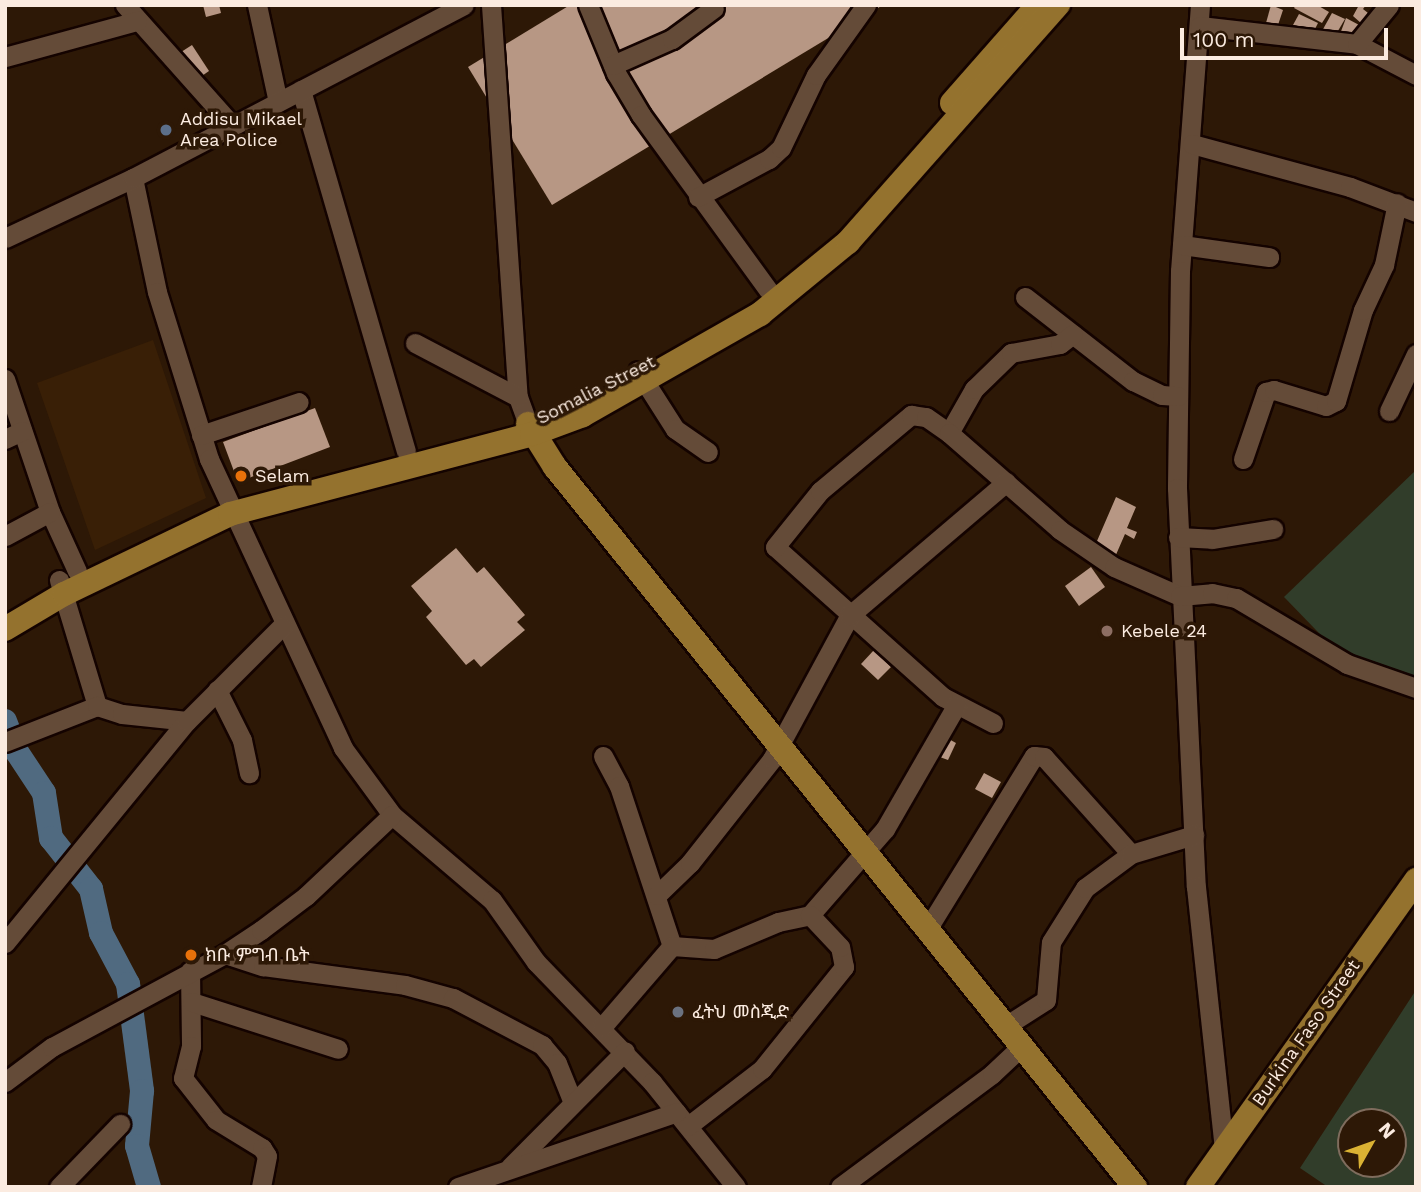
<!DOCTYPE html>
<html>
<head>
<meta charset="utf-8">
<style>
  body { margin:0 }
  #map { position:relative; width:1421px; height:1192px; overflow:hidden; background:#2d1806; font-family:"Work Sans","Noto Sans Ethiopic",sans-serif }
  div>[style] { position:absolute }
  [style*='--x'] { left:calc(var(--x)*1px); top:calc(var(--y)*1px); width:calc(var(--w)*1px); rotate:calc(var(--a)*1deg) }
  .built>* { inset:0; background:#391f06 }
  .green>* { inset:0; background:#313d2a }
  .river>* { height:24px; margin:-12px; padding:0 12px; transform-origin:12px; border-radius:12px; background:#506a80 }
  .building>* { inset:0; background:#b79784 }
  .roads { filter:drop-shadow(2px 0 #140300) drop-shadow(-2px 0 #140300) drop-shadow(0 2px #140300) drop-shadow(0 -2px #140300) }
  .minor>* { height:19px; margin:-9.5px; padding:0 9.5px; transform-origin:9.5px; border-radius:9.5px; background:#644b38 }
  .major>* { height:24px; margin:-12px; padding:0 12px; transform-origin:12px; border-radius:12px; background:#94722e }
  .dots>* { width:19px; height:19px; translate:-50% -50%; box-sizing:border-box; border:4px solid #2d1806; border-radius:50% }
  span { translate:-50% -50%; white-space:nowrap; text-align:center; line-height:1.15; -webkit-text-stroke:7px #2d1806; paint-order:stroke }
  .poi-label { font-size:18px; color:#fbebe0 }
  .left { translate:0 -50%; text-align:left }
  .street-label { font-size:18px; color:#fbebe0 }
  .frame { position:absolute; inset:0; border:7px solid #fbebe0; pointer-events:none }
  .north { position:absolute; left:1337px; top:1108px; width:70px; height:70px; box-sizing:border-box; background:#2d1806; border:2px solid #7f6c5d; border-radius:50%; rotate:50deg; font-size:19px; font-weight:700; line-height:28px; text-align:center; color:#fbebe0 }
  .north::after { content:''; display:block; margin:auto; width:24px; height:32px; background:#dbb233; clip-path:polygon(50% 0,100% 100%,50% 72%,0 100%) }
  .scale { position:absolute; left:1180px; top:28px; width:208px; height:32px; box-sizing:border-box; border:4px solid #fbebe0; border-top:0; padding-left:9px; font-size:21px; line-height:24px; white-space:nowrap; color:#fbebe0; -webkit-text-stroke:5px #2d1806; paint-order:stroke }
</style>
</head>
<body>
<div id="map">
  <div class="built">
    <div style="clip-path:polygon(153px 340px,206px 498px,95px 550px,37px 383px)"></div>
  </div>
  <div class="green">
    <div style="clip-path:polygon(1416px 470px,1416px 682px,1347px 662px,1284px 597px)"></div>
    <div style="clip-path:polygon(evenodd,1416px 990px,1416px 1187px,1328px 1187px,1300px 1168px,1416px 990px,1351px 1122px,1393px 1122px,1393px 1164px,1351px 1164px,1351px 1122px)"></div>
  </div>
  <div class="river">
    <div style="--x:5;--y:721;--w:33;--a:69"></div>
    <div style="--x:17;--y:752;--w:49;--a:56.6"></div>
    <div style="--x:44;--y:793;--w:46;--a:81.2"></div>
    <div style="--x:51;--y:838;--w:65;--a:51.9"></div>
    <div style="--x:91;--y:889;--w:45;--a:77.2"></div>
    <div style="--x:101;--y:933;--w:58;--a:62.1"></div>
    <div style="--x:128;--y:984;--w:108;--a:82.5"></div>
    <div style="--x:142;--y:1091;--w:55;--a:95.2"></div>
    <div style="--x:137;--y:1146;--w:43;--a:73.7"></div>
  </div>
  <div class="building">
    <div style="clip-path:polygon(203px 5px,219px 5px,221px 13px,206px 17px)"></div>
    <div style="clip-path:polygon(570px 5px,883px 5px,552px 205px,468px 67px)"></div>
    <div style="clip-path:polygon(1271px 5px,1283px 10px,1276px 31px,1266px 23px)"></div>
    <div style="clip-path:polygon(1296px 5px,1317px 5px,1329px 12px,1322px 23px,1294px 8px)"></div>
    <div style="clip-path:polygon(1359px 5px,1366px 5px,1363px 9px,1368px 13px,1362px 24px,1353px 16px)"></div>
    <div style="clip-path:polygon(1332px 13px,1345px 19px,1335px 36px,1322px 31px)"></div>
    <div style="clip-path:polygon(1299px 14px,1318px 23px,1315px 29px,1293px 25px)"></div>
    <div style="clip-path:polygon(1346px 18px,1361px 26px,1352px 38px,1340px 34px)"></div>
    <div style="clip-path:polygon(192px 45px,209px 71px,196px 80px,178px 54px)"></div>
    <div style="clip-path:polygon(315px 408px,330px 447px,238px 482px,223px 442px)"></div>
    <div style="clip-path:polygon(1116px 497px,1136px 507px,1127px 528px,1137px 532px,1134px 539px,1125px 534px,1115px 557px,1094px 548px)"></div>
    <div style="clip-path:polygon(456px 548px,477px 573px,484px 567px,525px 615px,517px 622px,525px 630px,481px 667px,474px 659px,466px 665px,426px 617px,432px 611px,411px 586px)"></div>
    <div style="clip-path:polygon(1091px 567px,1105px 587px,1079px 606px,1065px 586px)"></div>
    <div style="clip-path:polygon(874px 650px,891px 667px,878px 680px,861px 664px)"></div>
    <div style="clip-path:polygon(947px 738px,956px 743px,948px 760px,937px 756px)"></div>
    <div style="clip-path:polygon(984px 773px,1001px 782px,992px 798px,975px 789px)"></div>
  </div>
  <div class="roads">
    <div class="minor">
      <div style="--x:125;--y:5;--w:159;--a:48.3"></div>
      <div style="--x:257;--y:5;--w:99;--a:77.8"></div>
      <div style="--x:491;--y:5;--w:393;--a:86.1"></div>
      <div style="--x:518;--y:397;--w:29;--a:70"></div>
      <div style="--x:588;--y:5;--w:74;--a:67.6"></div>
      <div style="--x:616;--y:73;--w:49;--a:59.2"></div>
      <div style="--x:641;--y:115;--w:216;--a:54"></div>
      <div style="--x:1200;--y:5;--w:267;--a:94.3"></div>
      <div style="--x:1180;--y:271;--w:217;--a:90.8"></div>
      <div style="--x:1177;--y:488;--w:399;--a:87.3"></div>
      <div style="--x:1196;--y:887;--w:263;--a:83.9"></div>
      <div style="--x:1200;--y:26;--w:158;--a:6.5"></div>
      <div style="--x:1357;--y:44;--w:67;--a:27.7"></div>
      <div style="--x:1357;--y:44;--w:50;--a:-50.6"></div>
      <div style="--x:5;--y:57;--w:137;--a:-15.3"></div>
      <div style="--x:613;--y:65;--w:64;--a:-23.8"></div>
      <div style="--x:672;--y:39;--w:52;--a:-36.4"></div>
      <div style="--x:301;--y:90;--w:376;--a:73.8"></div>
      <div style="--x:1192;--y:144;--w:164;--a:15.2"></div>
      <div style="--x:1350;--y:187;--w:71;--a:20.7"></div>
      <div style="--x:133;--y:178;--w:116;--a:78.1"></div>
      <div style="--x:157;--y:292;--w:175;--a:72.7"></div>
      <div style="--x:209;--y:459;--w:319;--a:65.1"></div>
      <div style="--x:343;--y:748;--w:83;--a:53.8"></div>
      <div style="--x:392;--y:815;--w:131;--a:40.4"></div>
      <div style="--x:492;--y:900;--w:76;--a:54.6"></div>
      <div style="--x:536;--y:962;--w:167;--a:46"></div>
      <div style="--x:652;--y:1082;--w:134;--a:51.3"></div>
      <div style="--x:698;--y:197;--w:81;--a:-28.2"></div>
      <div style="--x:769;--y:159;--w:16;--a:-43"></div>
      <div style="--x:781;--y:148;--w:81;--a:-64.4"></div>
      <div style="--x:816;--y:75;--w:86;--a:-54.5"></div>
      <div style="--x:5;--y:238;--w:141;--a:-25.1"></div>
      <div style="--x:133;--y:178;--w:373;--a:-27.6"></div>
      <div style="--x:1182;--y:245;--w:88;--a:7.9"></div>
      <div style="--x:1025;--y:297;--w:137;--a:37.9"></div>
      <div style="--x:1133;--y:381;--w:32;--a:26"></div>
      <div style="--x:1162;--y:395;--w:16;--a:4"></div>
      <div style="--x:415;--y:343;--w:116;--a:27.7"></div>
      <div style="--x:638;--y:371;--w:69;--a:57.5"></div>
      <div style="--x:675;--y:429;--w:40;--a:34.9"></div>
      <div style="--x:5;--y:379;--w:140;--a:71.3"></div>
      <div style="--x:50;--y:512;--w:65;--a:65.4"></div>
      <div style="--x:1389;--y:411;--w:63;--a:-64.7"></div>
      <div style="--x:949;--y:433;--w:51;--a:-60.4"></div>
      <div style="--x:974;--y:389;--w:52;--a:-44.2"></div>
      <div style="--x:1011;--y:353;--w:50;--a:-10.4"></div>
      <div style="--x:1060;--y:344;--w:16;--a:-38"></div>
      <div style="--x:201;--y:435;--w:103;--a:-18.6"></div>
      <div style="--x:5;--y:439;--w:19;--a:-25"></div>
      <div style="--x:1243;--y:459;--w:71;--a:-71.1"></div>
      <div style="--x:1266;--y:392;--w:8;--a:-14"></div>
      <div style="--x:1274;--y:390;--w:54;--a:17.1"></div>
      <div style="--x:1326;--y:406;--w:11;--a:-27"></div>
      <div style="--x:1336;--y:401;--w:95;--a:-73.5"></div>
      <div style="--x:1363;--y:310;--w:50;--a:-65"></div>
      <div style="--x:1384;--y:265;--w:63;--a:-78.2"></div>
      <div style="--x:5;--y:536;--w:51;--a:-28.1"></div>
      <div style="--x:1178;--y:537;--w:34;--a:3"></div>
      <div style="--x:1212;--y:539;--w:62;--a:-9.3"></div>
      <div style="--x:59;--y:580;--w:132;--a:73.2"></div>
      <div style="--x:217;--y:690;--w:56;--a:63.4"></div>
      <div style="--x:242;--y:740;--w:34;--a:78"></div>
      <div style="--x:993;--y:723;--w:56;--a:-152.5"></div>
      <div style="--x:943;--y:697;--w:225;--a:-138.2"></div>
      <div style="--x:775;--y:547;--w:72;--a:-51.2"></div>
      <div style="--x:820;--y:491;--w:119;--a:-39.9"></div>
      <div style="--x:911;--y:415;--w:15;--a:8"></div>
      <div style="--x:926;--y:417;--w:28;--a:35"></div>
      <div style="--x:949;--y:433;--w:147;--a:41.1"></div>
      <div style="--x:1060;--y:530;--w:65;--a:34.4"></div>
      <div style="--x:1114;--y:567;--w:72;--a:23.7"></div>
      <div style="--x:1180;--y:596;--w:32;--a:-5"></div>
      <div style="--x:1212;--y:593;--w:25;--a:12"></div>
      <div style="--x:1236;--y:598;--w:129;--a:30.7"></div>
      <div style="--x:1347;--y:664;--w:73;--a:19.2"></div>
      <div style="--x:5;--y:742;--w:99;--a:-21.4"></div>
      <div style="--x:97;--y:706;--w:26;--a:18"></div>
      <div style="--x:122;--y:714;--w:65;--a:6.1"></div>
      <div style="--x:603;--y:756;--w:34;--a:62"></div>
      <div style="--x:619;--y:786;--w:169;--a:71.7"></div>
      <div style="--x:657;--y:895;--w:46;--a:-44.1"></div>
      <div style="--x:690;--y:863;--w:132;--a:-51.7"></div>
      <div style="--x:772;--y:759;--w:164;--a:-61.6"></div>
      <div style="--x:850;--y:615;--w:205;--a:-40.4"></div>
      <div style="--x:928;--y:928;--w:202;--a:-58.4"></div>
      <div style="--x:1034;--y:756;--w:10;--a:6"></div>
      <div style="--x:1044;--y:757;--w:130;--a:48.1"></div>
      <div style="--x:5;--y:943;--w:287;--a:-50.7"></div>
      <div style="--x:187;--y:721;--w:134;--a:-45"></div>
      <div style="--x:672;--y:946;--w:42;--a:4.1"></div>
      <div style="--x:714;--y:949;--w:69;--a:-22.9"></div>
      <div style="--x:778;--y:922;--w:33;--a:-12"></div>
      <div style="--x:810;--y:915;--w:114;--a:-48.9"></div>
      <div style="--x:885;--y:829;--w:142;--a:-60"></div>
      <div style="--x:225;--y:954;--w:40;--a:18"></div>
      <div style="--x:263;--y:966;--w:143;--a:7.6"></div>
      <div style="--x:405;--y:985;--w:50;--a:15.2"></div>
      <div style="--x:453;--y:998;--w:101;--a:27.8"></div>
      <div style="--x:542;--y:1045;--w:23;--a:50"></div>
      <div style="--x:557;--y:1063;--w:40;--a:68"></div>
      <div style="--x:190;--y:971;--w:75;--a:89.2"></div>
      <div style="--x:191;--y:1046;--w:33;--a:104"></div>
      <div style="--x:183;--y:1078;--w:53;--a:51.8"></div>
      <div style="--x:216;--y:1120;--w:54;--a:31.3"></div>
      <div style="--x:262;--y:1148;--w:9;--a:58"></div>
      <div style="--x:267;--y:1156;--w:32;--a:101"></div>
      <div style="--x:192;--y:1002;--w:153;--a:17.8"></div>
      <div style="--x:1007;--y:1025;--w:46;--a:-32.7"></div>
      <div style="--x:1046;--y:1000;--w:58;--a:-85.1"></div>
      <div style="--x:1051;--y:942;--w:64;--a:-57.8"></div>
      <div style="--x:1085;--y:888;--w:57;--a:-36.5"></div>
      <div style="--x:1131;--y:854;--w:66;--a:-16.8"></div>
      <div style="--x:602;--y:1027;--w:107;--a:-49.2"></div>
      <div style="--x:5;--y:1082;--w:59;--a:-36.7"></div>
      <div style="--x:52;--y:1047;--w:196;--a:-28.3"></div>
      <div style="--x:225;--y:954;--w:43;--a:-33.7"></div>
      <div style="--x:261;--y:930;--w:56;--a:-37.1"></div>
      <div style="--x:306;--y:896;--w:118;--a:-43.3"></div>
      <div style="--x:688;--y:1126;--w:93;--a:-37.6"></div>
      <div style="--x:762;--y:1069;--w:131;--a:-51.2"></div>
      <div style="--x:844;--y:967;--w:20;--a:-101"></div>
      <div style="--x:840;--y:947;--w:44;--a:-133.2"></div>
      <div style="--x:510;--y:1167;--w:163;--a:-45.2"></div>
      <div style="--x:59;--y:1187;--w:88;--a:-45.9"></div>
      <div style="--x:458;--y:1187;--w:231;--a:-18.9"></div>
      <div style="--x:840;--y:1187;--w:189;--a:-36.6"></div>
      <div style="--x:992;--y:1074;--w:42;--a:-43.1"></div>
    </div>
    <div class="major">
      <div style="--x:952;--y:103;--w:121;--a:-48.7"></div>
      <div style="--x:528;--y:424;--w:51;--a:57.9"></div>
      <div style="--x:555;--y:467;--w:925;--a:51.15"></div>
      <div style="--x:5;--y:629;--w:69;--a:-30.7"></div>
      <div style="--x:64;--y:594;--w:184;--a:-25.7"></div>
      <div style="--x:230;--y:514;--w:312;--a:-14.8"></div>
      <div style="--x:532;--y:434;--w:54;--a:-20.4"></div>
      <div style="--x:583;--y:415;--w:204;--a:-29.7"></div>
      <div style="--x:760;--y:314;--w:114;--a:-39.3"></div>
      <div style="--x:848;--y:242;--w:317;--a:-48.5"></div>
      <div style="--x:1198;--y:1187;--w:377;--a:-54.6"></div>
    </div>
  </div>
  <div class="dots">
    <div style="left:166px;top:130px;background:#5c6f8a"></div>
    <div style="left:241px;top:476px;background:#e8710a"></div>
    <div style="left:1107px;top:631px;background:#8d6e63"></div>
    <div style="left:191px;top:955px;background:#e8710a"></div>
    <div style="left:678px;top:1012px;background:#6b7280"></div>
  </div>
  <div class="poi-label">
    <span class="left" style="left:180px;top:130px">Addisu Mikael<br>Area Police</span>
    <span class="left" style="left:255px;top:476px">Selam</span>
    <span class="left" style="left:1121px;top:631px">Kebele 24</span>
    <span class="left" style="left:205px;top:955px">ክቡ ምግብ ቤት</span>
    <span class="left" style="left:692px;top:1012px">ፈትህ መስጂድ</span>
  </div>
  <div class="street-label">
    <span style="left:596px;top:390px;rotate:-27deg">Somalia Street</span>
    <span style="left:1306px;top:1033px;rotate:-55deg">Burkina Faso Street</span>
  </div>
  <div class="frame"></div>
  <div class="north">N</div>
  <div class="scale">100 m</div>
</div>
</body>
</html>
